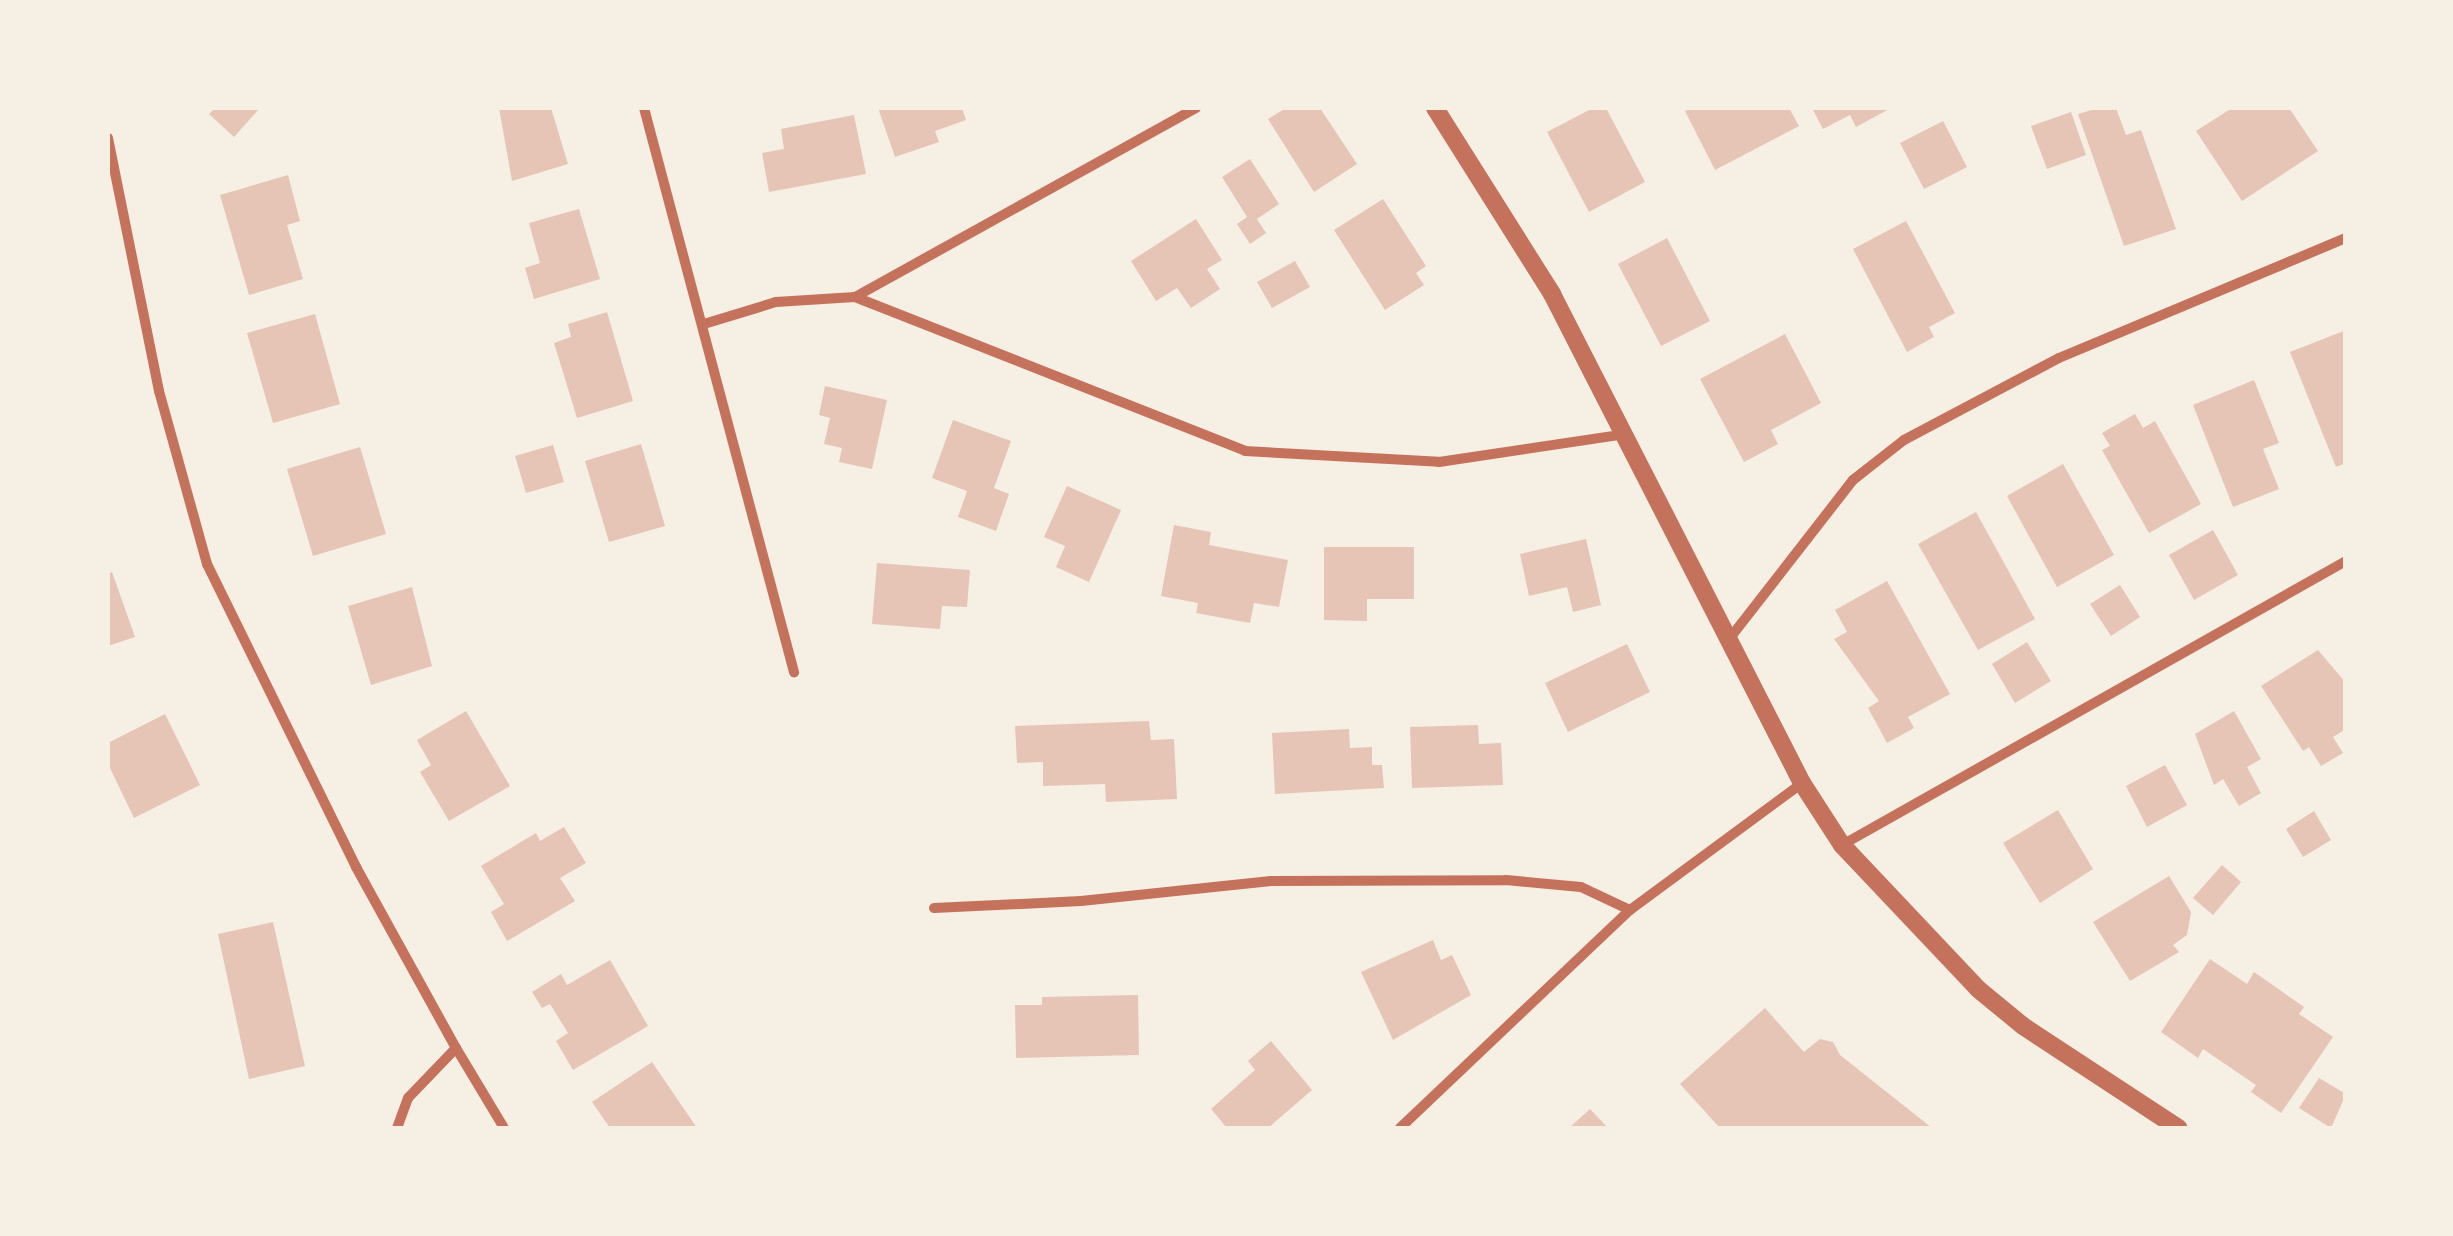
<!DOCTYPE html>
<html>
<head>
<meta charset="utf-8">
<style>
  body { margin:0 }
  #map { position:relative; width:2453px; height:1236px; overflow:hidden; background:#f6efe4; font-family:Raleway,sans-serif }
  div>[style] { position:absolute }
  [style*='--x'] { left:calc(var(--x)*1px); top:calc(var(--y)*1px); width:calc(var(--w)*1px); rotate:calc(var(--a)*1deg) }
  .building>* { inset:0; background:#e6c5b7 }
  .minor>* { height:10px; margin:-5px; padding:0 5px; transform-origin:5px; border-radius:5px; background:#c5725c }
  .tertiary>* { height:18px; margin:-9px; padding:0 9px; transform-origin:9px; border-radius:9px; background:#c5725c }
  span { translate:-50% -50%; white-space:nowrap; text-align:center; line-height:1.15; -webkit-text-stroke:9px #f6efe4; paint-order:stroke }
  .frame { position:absolute; inset:0; border:110px solid #f6efe4; pointer-events:none }
</style>
</head>
<body>
<div id="map">
  <div class="building">
    <div style="clip-path:polygon(215px 108px,260px 108px,234px 137px,209px 114px)"></div>
    <div style="clip-path:polygon(499px 108px,551px 108px,568px 164px,512px 181px)"></div>
    <div style="clip-path:polygon(878px 108px,962px 108px,966px 120px,935px 131px,939px 142px,895px 157px)"></div>
    <div style="clip-path:polygon(1286px 108px,1320px 108px,1357px 164px,1314px 192px,1268px 119px)"></div>
    <div style="clip-path:polygon(1593px 108px,1606px 108px,1645px 182px,1589px 212px,1547px 132px)"></div>
    <div style="clip-path:polygon(1692px 108px,1789px 108px,1799px 126px,1715px 170px,1685px 111px)"></div>
    <div style="clip-path:polygon(1812px 108px,1891px 108px,1856px 127px,1850px 115px,1823px 129px)"></div>
    <div style="clip-path:polygon(2098px 108px,2116px 108px,2126px 135px,2141px 130px,2176px 229px,2124px 246px,2078px 114px)"></div>
    <div style="clip-path:polygon(2232px 108px,2289px 108px,2318px 151px,2242px 201px,2196px 131px)"></div>
    <div style="clip-path:polygon(2071px 112px,2086px 155px,2047px 169px,2031px 126px)"></div>
    <div style="clip-path:polygon(854px 115px,866px 174px,769px 192px,762px 153px,784px 149px,781px 129px)"></div>
    <div style="clip-path:polygon(1943px 121px,1967px 167px,1924px 189px,1900px 143px)"></div>
    <div style="clip-path:polygon(1250px 159px,1279px 204px,1257px 219px,1266px 233px,1250px 244px,1237px 224px,1247px 217px,1222px 177px)"></div>
    <div style="clip-path:polygon(288px 175px,300px 221px,287px 225px,303px 279px,249px 295px,220px 195px)"></div>
    <div style="clip-path:polygon(1383px 199px,1426px 266px,1416px 273px,1424px 285px,1385px 310px,1334px 230px)"></div>
    <div style="clip-path:polygon(579px 209px,600px 279px,534px 299px,525px 268px,540px 263px,529px 223px)"></div>
    <div style="clip-path:polygon(1196px 219px,1222px 260px,1207px 269px,1220px 289px,1191px 308px,1177px 288px,1156px 301px,1131px 261px)"></div>
    <div style="clip-path:polygon(1906px 221px,1955px 313px,1929px 327px,1934px 337px,1907px 352px,1853px 249px)"></div>
    <div style="clip-path:polygon(1667px 238px,1710px 321px,1661px 346px,1618px 264px)"></div>
    <div style="clip-path:polygon(1295px 261px,1310px 287px,1272px 308px,1257px 282px)"></div>
    <div style="clip-path:polygon(607px 312px,633px 401px,577px 418px,554px 343px,571px 337px,568px 324px)"></div>
    <div style="clip-path:polygon(315px 314px,340px 404px,273px 423px,247px 333px)"></div>
    <div style="clip-path:polygon(2346px 330px,2346px 463px,2336px 467px,2290px 352px)"></div>
    <div style="clip-path:polygon(1785px 334px,1821px 403px,1771px 430px,1778px 444px,1744px 462px,1700px 379px)"></div>
    <div style="clip-path:polygon(2254px 380px,2279px 443px,2263px 449px,2279px 489px,2233px 507px,2193px 405px)"></div>
    <div style="clip-path:polygon(825px 386px,887px 400px,872px 469px,839px 462px,842px 448px,824px 444px,830px 418px,819px 415px)"></div>
    <div style="clip-path:polygon(2135px 414px,2143px 428px,2155px 421px,2201px 504px,2149px 533px,2102px 450px,2110px 446px,2102px 433px)"></div>
    <div style="clip-path:polygon(953px 420px,1011px 441px,994px 488px,1009px 494px,996px 531px,958px 517px,967px 491px,932px 478px)"></div>
    <div style="clip-path:polygon(641px 444px,665px 526px,609px 542px,585px 461px)"></div>
    <div style="clip-path:polygon(553px 445px,564px 482px,526px 493px,515px 456px)"></div>
    <div style="clip-path:polygon(360px 447px,386px 534px,313px 556px,287px 469px)"></div>
    <div style="clip-path:polygon(2063px 464px,2114px 555px,2057px 587px,2007px 496px)"></div>
    <div style="clip-path:polygon(1067px 486px,1121px 510px,1089px 582px,1056px 567px,1065px 546px,1044px 537px)"></div>
    <div style="clip-path:polygon(1976px 512px,2035px 619px,1978px 650px,1918px 544px)"></div>
    <div style="clip-path:polygon(1174px 525px,1211px 532px,1209px 545px,1288px 560px,1279px 607px,1254px 603px,1250px 623px,1196px 613px,1198px 603px,1161px 596px)"></div>
    <div style="clip-path:polygon(2213px 530px,2238px 575px,2194px 600px,2169px 555px)"></div>
    <div style="clip-path:polygon(1586px 539px,1601px 605px,1573px 612px,1567px 587px,1529px 596px,1520px 554px)"></div>
    <div style="clip-path:polygon(1324px 547px,1414px 547px,1414px 599px,1367px 599px,1367px 621px,1324px 620px)"></div>
    <div style="clip-path:polygon(877px 563px,970px 570px,967px 607px,942px 606px,940px 629px,872px 624px)"></div>
    <div style="clip-path:polygon(112px 572px,135px 637px,108px 646px,108px 574px)"></div>
    <div style="clip-path:polygon(1887px 581px,1950px 694px,1908px 717px,1914px 728px,1887px 743px,1868px 708px,1879px 701px,1834px 639px,1847px 632px,1835px 610px)"></div>
    <div style="clip-path:polygon(2120px 585px,2140px 617px,2111px 636px,2090px 604px)"></div>
    <div style="clip-path:polygon(412px 587px,432px 666px,371px 685px,348px 606px)"></div>
    <div style="clip-path:polygon(2027px 642px,2051px 681px,2015px 703px,1992px 664px)"></div>
    <div style="clip-path:polygon(1627px 644px,1650px 692px,1568px 732px,1545px 683px)"></div>
    <div style="clip-path:polygon(2318px 650px,2346px 683px,2346px 729px,2333px 737px,2343px 753px,2321px 766px,2309px 747px,2303px 751px,2261px 686px)"></div>
    <div style="clip-path:polygon(466px 711px,510px 786px,449px 821px,420px 772px,431px 765px,417px 740px)"></div>
    <div style="clip-path:polygon(2234px 711px,2261px 759px,2247px 767px,2261px 793px,2239px 806px,2223px 779px,2214px 785px,2195px 734px)"></div>
    <div style="clip-path:polygon(165px 714px,200px 785px,134px 818px,108px 764px,108px 743px)"></div>
    <div style="clip-path:polygon(1149px 721px,1151px 740px,1174px 739px,1177px 799px,1106px 802px,1105px 784px,1043px 786px,1043px 762px,1017px 763px,1015px 726px)"></div>
    <div style="clip-path:polygon(1478px 725px,1479px 744px,1501px 743px,1503px 785px,1412px 788px,1410px 727px)"></div>
    <div style="clip-path:polygon(1349px 729px,1350px 748px,1372px 747px,1372px 765px,1382px 765px,1384px 788px,1275px 794px,1272px 733px)"></div>
    <div style="clip-path:polygon(2165px 765px,2187px 805px,2147px 827px,2126px 786px)"></div>
    <div style="clip-path:polygon(2058px 810px,2093px 869px,2040px 903px,2003px 843px)"></div>
    <div style="clip-path:polygon(2314px 811px,2331px 840px,2303px 857px,2286px 829px)"></div>
    <div style="clip-path:polygon(564px 827px,586px 863px,560px 878px,575px 901px,507px 941px,491px 912px,504px 904px,481px 866px,536px 833px,540px 841px)"></div>
    <div style="clip-path:polygon(2222px 865px,2241px 882px,2213px 915px,2193px 898px)"></div>
    <div style="clip-path:polygon(2169px 876px,2191px 912px,2187px 935px,2173px 945px,2179px 952px,2130px 981px,2093px 922px)"></div>
    <div style="clip-path:polygon(273px 922px,305px 1066px,249px 1079px,218px 934px)"></div>
    <div style="clip-path:polygon(1433px 940px,1441px 960px,1452px 955px,1471px 995px,1393px 1040px,1361px 972px)"></div>
    <div style="clip-path:polygon(2210px 959px,2247px 984px,2254px 972px,2304px 1007px,2299px 1014px,2333px 1037px,2281px 1113px,2251px 1092px,2256px 1085px,2203px 1049px,2198px 1058px,2161px 1032px)"></div>
    <div style="clip-path:polygon(610px 960px,648px 1026px,573px 1070px,556px 1041px,568px 1033px,550px 1004px,542px 1008px,532px 992px,561px 974px,567px 985px)"></div>
    <div style="clip-path:polygon(1138px 995px,1139px 1055px,1016px 1058px,1015px 1005px,1042px 1005px,1042px 997px)"></div>
    <div style="clip-path:polygon(1765px 1008px,1804px 1052px,1820px 1039px,1833px 1042px,1840px 1055px,1932px 1128px,1720px 1128px,1680px 1084px)"></div>
    <div style="clip-path:polygon(1271px 1041px,1312px 1090px,1268px 1128px,1227px 1128px,1211px 1109px,1255px 1070px,1248px 1061px)"></div>
    <div style="clip-path:polygon(652px 1062px,697px 1128px,610px 1128px,592px 1102px)"></div>
    <div style="clip-path:polygon(2319px 1078px,2346px 1094px,2331px 1128px,2299px 1108px)"></div>
    <div style="clip-path:polygon(1590px 1109px,1608px 1128px,1569px 1128px)"></div>
  </div>
  <div class="minor">
    <div style="--x:644;--y:108;--w:584;--a:75.11"></div>
    <div style="--x:108;--y:138;--w:258;--a:78.6"></div>
    <div style="--x:159;--y:391;--w:180;--a:74.5"></div>
    <div style="--x:207;--y:564;--w:338;--a:63.8"></div>
    <div style="--x:356;--y:867;--w:207;--a:61.1"></div>
    <div style="--x:456;--y:1048;--w:69;--a:133.8"></div>
    <div style="--x:408;--y:1098;--w:32;--a:110"></div>
    <div style="--x:855;--y:297;--w:419;--a:21.5"></div>
    <div style="--x:1245;--y:451;--w:194;--a:3.2"></div>
    <div style="--x:1439;--y:462;--w:190;--a:-8.5"></div>
    <div style="--x:704;--y:324;--w:75;--a:-17"></div>
    <div style="--x:776;--y:302;--w:79;--a:-3.6"></div>
    <div style="--x:855;--y:297;--w:390;--a:-29"></div>
    <div style="--x:1730;--y:638;--w:200;--a:-52.1"></div>
    <div style="--x:1853;--y:480;--w:65;--a:-38.1"></div>
    <div style="--x:1904;--y:440;--w:175;--a:-27.9"></div>
    <div style="--x:2059;--y:358;--w:311;--a:-22.7"></div>
    <div style="--x:1842;--y:845;--w:579;--a:-29.4"></div>
    <div style="--x:934;--y:908;--w:147;--a:-2.7"></div>
    <div style="--x:1081;--y:901;--w:191;--a:-6"></div>
    <div style="--x:1271;--y:881;--w:235;--a:-0.2"></div>
    <div style="--x:1506;--y:880;--w:75;--a:5.3"></div>
    <div style="--x:1581;--y:887;--w:54;--a:25.1"></div>
    <div style="--x:456;--y:1048;--w:93;--a:59"></div>
    <div style="--x:1400;--y:1128;--w:317;--a:-43.5"></div>
    <div style="--x:1630;--y:910;--w:214;--a:-36.4"></div>
  </div>
  <div class="tertiary">
    <div style="--x:1435;--y:108;--w:220;--a:57.8"></div>
    <div style="--x:1552;--y:294;--w:549;--a:62.92"></div>
    <div style="--x:1802;--y:783;--w:74;--a:57.2"></div>
    <div style="--x:1842;--y:845;--w:198;--a:46.6"></div>
    <div style="--x:1978;--y:989;--w:58;--a:39.4"></div>
    <div style="--x:2023;--y:1026;--w:186;--a:33.3"></div>
  </div>
  <div class="frame"></div>
</div>
</body>
</html>
